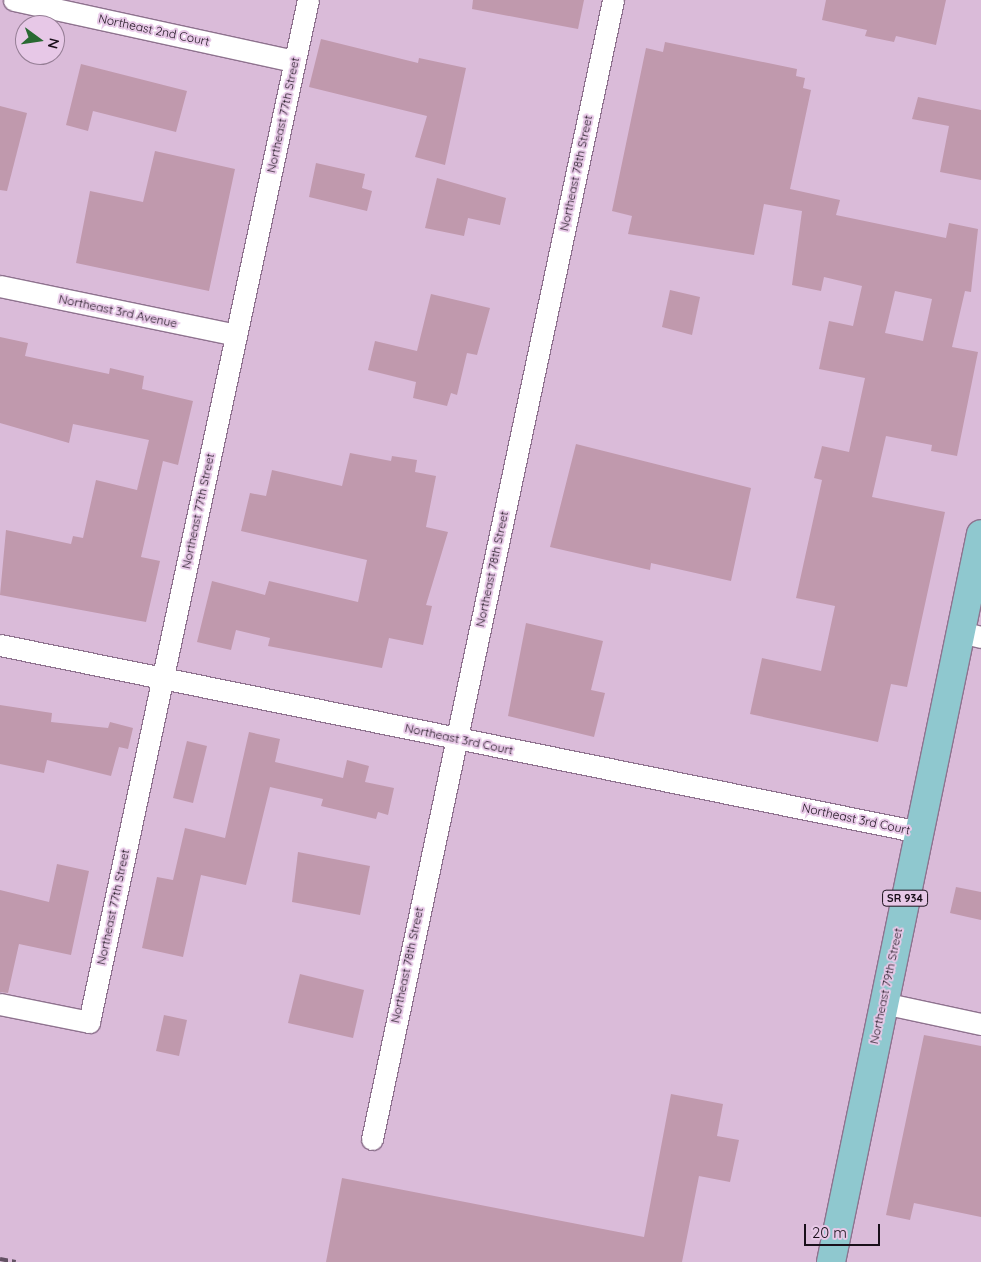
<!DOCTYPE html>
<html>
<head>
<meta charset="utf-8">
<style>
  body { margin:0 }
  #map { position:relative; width:981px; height:1262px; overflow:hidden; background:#dabbd9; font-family:Quicksand,sans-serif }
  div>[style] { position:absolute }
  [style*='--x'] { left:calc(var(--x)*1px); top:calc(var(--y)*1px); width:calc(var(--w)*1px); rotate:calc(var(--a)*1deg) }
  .building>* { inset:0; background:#c099ad }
  .roads { filter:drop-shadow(1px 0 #8e728e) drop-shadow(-1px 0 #8e728e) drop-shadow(0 1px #8e728e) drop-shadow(0 -1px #8e728e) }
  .street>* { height:21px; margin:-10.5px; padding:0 10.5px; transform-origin:10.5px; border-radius:10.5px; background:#fff }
  .primary>* { height:28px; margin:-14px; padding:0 14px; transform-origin:14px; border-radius:14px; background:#8fc8cf }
  .rail>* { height:4px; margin-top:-2px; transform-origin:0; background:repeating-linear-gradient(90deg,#635163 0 8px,transparent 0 12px) }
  span { translate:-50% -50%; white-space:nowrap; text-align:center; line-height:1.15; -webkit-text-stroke:4px #e7c8e7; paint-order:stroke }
  .shield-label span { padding:1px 4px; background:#e7c8e7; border:1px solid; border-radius:4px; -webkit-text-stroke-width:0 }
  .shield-label { font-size:11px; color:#190f1a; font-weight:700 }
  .street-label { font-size:12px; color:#190f1a }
  .north { position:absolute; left:15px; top:15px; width:50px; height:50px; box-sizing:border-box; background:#e7c8e7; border:1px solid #957e95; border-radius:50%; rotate:104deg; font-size:14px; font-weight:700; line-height:20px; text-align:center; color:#190f1a }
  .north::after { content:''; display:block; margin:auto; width:18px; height:22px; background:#296932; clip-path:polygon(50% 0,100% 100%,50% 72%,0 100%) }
  .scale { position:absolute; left:804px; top:1224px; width:76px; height:22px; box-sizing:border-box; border:2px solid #190f1a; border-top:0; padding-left:6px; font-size:15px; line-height:18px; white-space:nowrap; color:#190f1a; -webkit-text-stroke:4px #e7c8e7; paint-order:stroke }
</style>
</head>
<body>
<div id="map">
  <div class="building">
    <div style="clip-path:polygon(473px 0,584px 0,578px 29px,472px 9px)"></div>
    <div style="clip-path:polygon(826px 0,946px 0,936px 45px,896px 36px,894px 42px,865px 36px,867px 30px,822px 20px)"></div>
    <div style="clip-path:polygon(321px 39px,418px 63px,419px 58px,466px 68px,445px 165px,415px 157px,427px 116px,309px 87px)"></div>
    <div style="clip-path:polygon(evenodd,665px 42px,797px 69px,796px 76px,805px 78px,803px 88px,811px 90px,790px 189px,840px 200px,836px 215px,946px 238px,949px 223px,978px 229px,971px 292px,965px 291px,952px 347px,978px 352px,957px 456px,931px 451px,932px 445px,886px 436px,872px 497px,945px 512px,907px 687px,891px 684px,878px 742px,750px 714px,762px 658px,821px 671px,835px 606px,796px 598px,822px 480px,814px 478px,822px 446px,849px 452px,865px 378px,819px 369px,829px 321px,853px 326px,862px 286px,824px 277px,821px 291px,792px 285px,802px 211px,764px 204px,754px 255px,628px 234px,632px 216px,612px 211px,646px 48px,663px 52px,665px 42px,895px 291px,932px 299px,923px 341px,885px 333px,895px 291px)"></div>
    <div style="clip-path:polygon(81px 64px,187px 91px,176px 132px,93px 111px,88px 131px,66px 125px)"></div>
    <div style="clip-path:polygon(918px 97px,981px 110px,981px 180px,940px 172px,949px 126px,912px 119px)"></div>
    <div style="clip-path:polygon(0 106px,27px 113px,7px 191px,0 190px)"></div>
    <div style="clip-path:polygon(155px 151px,235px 169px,209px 291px,76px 263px,90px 191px,143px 202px)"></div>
    <div style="clip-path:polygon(316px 163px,365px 174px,362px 188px,372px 191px,367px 211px,309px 197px)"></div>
    <div style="clip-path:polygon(437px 178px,506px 198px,500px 225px,468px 218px,464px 236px,425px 228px)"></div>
    <div style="clip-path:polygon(670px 290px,700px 297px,692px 335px,662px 327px)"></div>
    <div style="clip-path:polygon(431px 294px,490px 308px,477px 355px,467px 353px,457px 395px,451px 393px,447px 406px,413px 398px,416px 382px,368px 370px,375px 341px,417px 351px)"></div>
    <div style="clip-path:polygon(0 337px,28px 343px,25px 356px,109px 374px,110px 368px,144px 376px,142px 389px,193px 401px,178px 465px,163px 461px,141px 557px,160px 561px,146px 622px,0 595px,6px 530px,71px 544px,73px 536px,83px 538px,96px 480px,137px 490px,149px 440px,73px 424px,69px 443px,0 423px)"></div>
    <div style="clip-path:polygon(576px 444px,751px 488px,731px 581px,651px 563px,650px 570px,550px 547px)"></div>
    <div style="clip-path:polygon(350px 453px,391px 461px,392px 456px,417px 460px,415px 472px,436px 476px,426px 527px,448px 532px,426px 605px,432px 606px,423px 645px,389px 638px,382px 668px,268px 646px,270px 638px,236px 630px,231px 650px,197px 642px,212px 581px,265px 595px,269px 581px,358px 602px,367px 560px,241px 531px,250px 493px,266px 496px,272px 470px,342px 486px)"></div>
    <div style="clip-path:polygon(526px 623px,603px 641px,591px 690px,605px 693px,594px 737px,508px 716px)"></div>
    <div style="clip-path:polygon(0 705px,52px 713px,51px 722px,108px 728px,110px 722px,133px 728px,128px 749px,119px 747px,111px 776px,47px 760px,44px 773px,0 764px)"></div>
    <div style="clip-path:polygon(249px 732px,280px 739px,275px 762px,343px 778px,347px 760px,369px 766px,365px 782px,394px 788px,388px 815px,378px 812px,376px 819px,321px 806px,323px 799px,270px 787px,246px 885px,201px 875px,183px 957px,142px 948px,157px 877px,173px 880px,185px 828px,225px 838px)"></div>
    <div style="clip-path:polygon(187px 741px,207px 746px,193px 803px,173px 798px)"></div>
    <div style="clip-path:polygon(298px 852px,370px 866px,360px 915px,292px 902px)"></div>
    <div style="clip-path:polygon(57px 864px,89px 871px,71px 955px,19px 944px,8px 993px,0 992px,0 890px,49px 902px)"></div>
    <div style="clip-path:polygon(956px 887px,981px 892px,981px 920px,950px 913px)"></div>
    <div style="clip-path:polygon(300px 974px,364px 990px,353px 1038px,288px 1023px)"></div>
    <div style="clip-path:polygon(164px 1015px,187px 1020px,179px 1056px,156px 1051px)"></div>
    <div style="clip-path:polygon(924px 1035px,981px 1046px,981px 1217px,914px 1203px,910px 1220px,886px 1215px)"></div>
    <div style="clip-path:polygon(671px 1094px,723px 1104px,717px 1136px,739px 1140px,730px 1182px,699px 1176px,682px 1262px,326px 1262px,342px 1178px,644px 1237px)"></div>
  </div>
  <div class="roads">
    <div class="street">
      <div style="--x:14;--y:0;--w:287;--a:12.3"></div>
      <div style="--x:0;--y:286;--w:241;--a:11.7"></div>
      <div style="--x:961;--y:632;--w:21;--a:14"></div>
      <div style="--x:0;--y:645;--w:938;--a:11.5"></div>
      <div style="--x:883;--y:1003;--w:100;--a:12.1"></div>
      <div style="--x:0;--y:1004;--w:91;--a:11.4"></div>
      <div style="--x:89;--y:1022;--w:1045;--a:-77.91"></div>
      <div style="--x:372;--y:1139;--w:1164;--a:-78.05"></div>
    </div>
    <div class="primary">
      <div style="--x:831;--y:1262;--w:743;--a:-78.36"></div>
    </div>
  </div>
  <div class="rail">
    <div style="--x:0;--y:1259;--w:16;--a:11"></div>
  </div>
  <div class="shield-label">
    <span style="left:905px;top:898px">SR 934</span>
  </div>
  <div class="street-label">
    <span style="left:154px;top:30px;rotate:12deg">Northeast 2nd Court</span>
    <span style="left:283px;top:115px;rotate:-78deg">Northeast 77th Street</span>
    <span style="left:576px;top:173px;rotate:-78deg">Northeast 78th Street</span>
    <span style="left:118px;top:311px;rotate:12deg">Northeast 3rd Avenue</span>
    <span style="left:198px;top:511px;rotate:-78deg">Northeast 77th Street</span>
    <span style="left:492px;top:569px;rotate:-78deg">Northeast 78th Street</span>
    <span style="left:459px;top:739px;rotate:12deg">Northeast 3rd Court</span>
    <span style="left:856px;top:819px;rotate:12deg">Northeast 3rd Court</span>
    <span style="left:113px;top:907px;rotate:-78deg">Northeast 77th Street</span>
    <span style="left:407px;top:965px;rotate:-78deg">Northeast 78th Street</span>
    <span style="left:886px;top:986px;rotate:-78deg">Northeast 79th Street</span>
  </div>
  <div class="north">N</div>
  <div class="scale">20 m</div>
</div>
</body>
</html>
